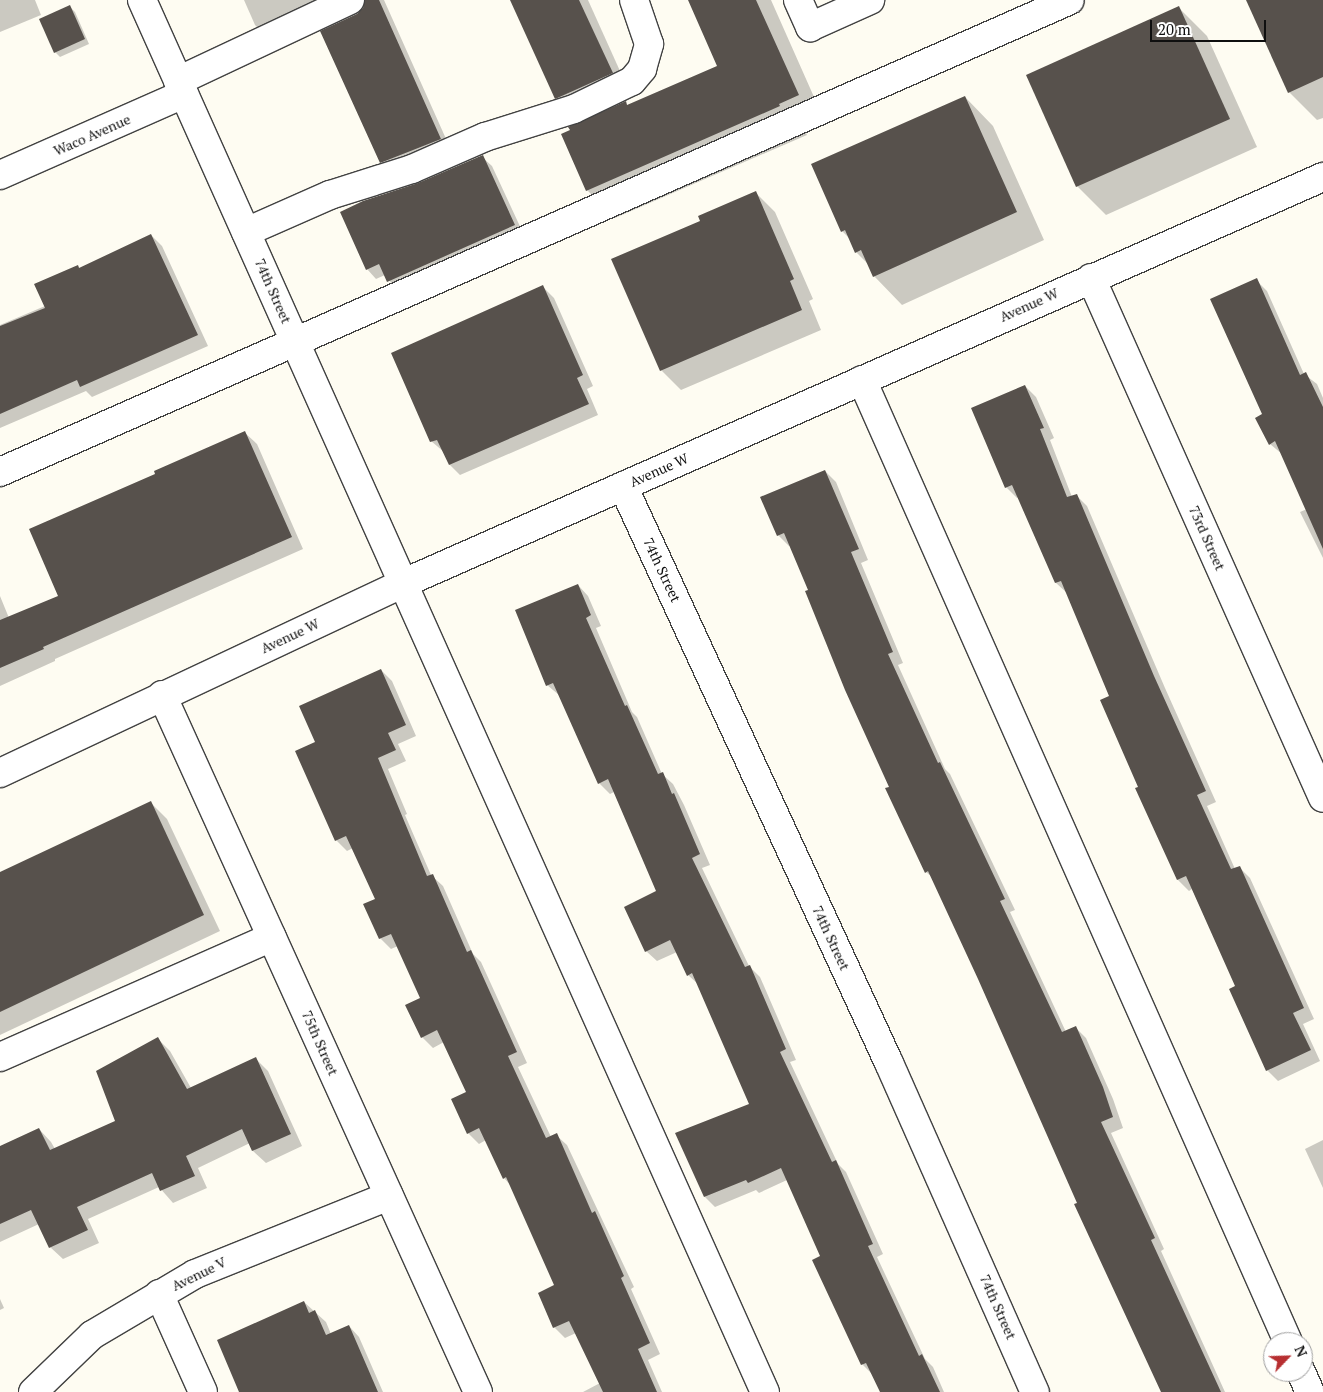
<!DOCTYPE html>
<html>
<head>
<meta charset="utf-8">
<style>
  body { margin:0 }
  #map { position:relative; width:1323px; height:1392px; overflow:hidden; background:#fefcf2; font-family:"PT Serif",serif }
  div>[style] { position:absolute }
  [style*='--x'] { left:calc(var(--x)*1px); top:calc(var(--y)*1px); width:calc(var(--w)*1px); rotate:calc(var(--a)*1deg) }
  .shadow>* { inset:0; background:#0003 }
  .building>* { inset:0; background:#57514c }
  .roads { filter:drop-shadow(1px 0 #424242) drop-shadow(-1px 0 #424242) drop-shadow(0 1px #424242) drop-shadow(0 -1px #424242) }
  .minor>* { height:28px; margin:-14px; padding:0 14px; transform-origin:14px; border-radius:14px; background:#fff }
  span { translate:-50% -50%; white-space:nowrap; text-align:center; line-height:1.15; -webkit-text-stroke:5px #fff; paint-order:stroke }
  .street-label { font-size:14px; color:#0f0f0f }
  .north { position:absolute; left:1263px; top:1332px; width:50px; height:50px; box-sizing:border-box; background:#fff; border:1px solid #9f9f9f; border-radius:50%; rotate:66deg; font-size:14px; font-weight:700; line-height:20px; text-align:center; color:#0f0f0f }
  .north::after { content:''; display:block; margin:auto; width:18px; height:22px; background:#b72f31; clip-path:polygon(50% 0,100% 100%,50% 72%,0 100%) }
  .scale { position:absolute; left:1150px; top:20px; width:116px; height:22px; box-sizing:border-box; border:2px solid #0f0f0f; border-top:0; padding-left:6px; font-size:15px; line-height:18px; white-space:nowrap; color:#0f0f0f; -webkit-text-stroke:4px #fff; paint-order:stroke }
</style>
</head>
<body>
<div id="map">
  <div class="shadow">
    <div style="clip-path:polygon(0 0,35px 0,41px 15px,0 32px)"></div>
    <div style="clip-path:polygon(244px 0,346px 0,266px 36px,255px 25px)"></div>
    <div style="clip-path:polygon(367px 0,384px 0,451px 150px,392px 173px,381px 162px,322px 32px,364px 10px)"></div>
    <div style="clip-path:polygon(512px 0,588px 0,629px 91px,574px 115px,556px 98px)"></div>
    <div style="clip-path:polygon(689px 0,771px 0,826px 124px,806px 133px,807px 135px,615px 218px,587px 190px,625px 103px,628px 106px,719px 66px)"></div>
    <div style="clip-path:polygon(1247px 0,1323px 0,1323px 118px,1317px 120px,1289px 92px)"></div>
    <div style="clip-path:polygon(70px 7px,75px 12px,89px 44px,60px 57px,55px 52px)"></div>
    <div style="clip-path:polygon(1179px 8px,1207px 36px,1257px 147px,1106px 215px,1077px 186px)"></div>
    <div style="clip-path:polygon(965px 97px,993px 126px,1044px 240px,902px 305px,874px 276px,869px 265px,856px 252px,850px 239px,842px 231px)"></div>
    <div style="clip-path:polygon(482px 157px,492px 166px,524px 235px,398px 291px,385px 275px,376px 279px,367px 269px,419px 184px)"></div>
    <div style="clip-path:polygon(755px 192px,775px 212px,813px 299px,809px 301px,821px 330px,681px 390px,661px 370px,702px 221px)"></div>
    <div style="clip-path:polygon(151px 235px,162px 246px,208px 346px,92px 397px,86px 391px,0 428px,0 325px,45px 306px,78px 266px,80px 269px)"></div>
    <div style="clip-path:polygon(1256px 280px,1267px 291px,1304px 374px,1317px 384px,1323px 398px,1323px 558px,1300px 512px,1307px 509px,1282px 454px,1270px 444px,1263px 415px)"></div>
    <div style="clip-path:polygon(543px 287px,554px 298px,593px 386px,587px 389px,598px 415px,460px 475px,450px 465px,444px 452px,431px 441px)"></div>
    <div style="clip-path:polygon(1025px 386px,1036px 397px,1054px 438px,1050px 440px,1072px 497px,1076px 495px,1087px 506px,1165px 688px,1216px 802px,1207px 806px,1235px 869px,1239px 867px,1250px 878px,1314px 1019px,1303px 1024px,1320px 1061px,1278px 1081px,1267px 1070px,1237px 987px,1192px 889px,1189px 891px,1178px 880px,1137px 789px,1139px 787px,1111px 697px,1067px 593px,1056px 583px,1019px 497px,1017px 498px,1006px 487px)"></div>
    <div style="clip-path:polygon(244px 432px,257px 444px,303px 549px,55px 659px,55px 661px,0 686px,0 596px,9px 618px,60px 597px,157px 475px)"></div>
    <div style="clip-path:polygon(825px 471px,836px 482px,868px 560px,861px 563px,903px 663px,898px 665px,945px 769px,950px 774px,1015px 910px,1010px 912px,1066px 1032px,1075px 1027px,1086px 1038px,1113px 1099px,1123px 1128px,1111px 1133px,1164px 1249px,1161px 1251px,1225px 1392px,1162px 1392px,979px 979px,933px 878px,926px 872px,791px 545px,789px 546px,778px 535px)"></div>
    <div style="clip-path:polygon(578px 585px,588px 596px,601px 626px,596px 628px,632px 712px,637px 717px,662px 774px,673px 784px,684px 805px,710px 865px,702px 868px,749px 966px,760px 977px,796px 1060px,790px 1062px,838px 1164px,846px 1172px,883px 1254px,877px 1257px,925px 1359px,933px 1367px,944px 1392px,881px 1392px,873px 1375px,862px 1364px,822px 1257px,787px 1180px,759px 1193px,756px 1190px,715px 1207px,705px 1197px,751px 1104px,699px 985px,688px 975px,677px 952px,657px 961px,646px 951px,658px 892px,614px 792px,610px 794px,599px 783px,559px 695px,547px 685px)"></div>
    <div style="clip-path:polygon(381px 670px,392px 681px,416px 736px,398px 744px,406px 761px,388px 769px,407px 814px,405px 815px,431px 875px,443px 886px,473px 954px,481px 962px,527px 1063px,518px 1067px,551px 1137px,556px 1135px,567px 1145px,634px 1287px,631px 1289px,660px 1354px,648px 1360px,662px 1392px,583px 1392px,600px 1383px,576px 1333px,565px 1338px,554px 1327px,556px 1286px,511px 1186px,504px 1178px,486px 1140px,479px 1144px,468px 1133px,468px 1093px,444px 1042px,433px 1048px,422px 1037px,421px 999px,398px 946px,391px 949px,380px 938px,376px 900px,353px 848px,347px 851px,336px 840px,316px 743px)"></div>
    <div style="clip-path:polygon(151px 803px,167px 819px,220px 931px,0 1035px,0 874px)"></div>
    <div style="clip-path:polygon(157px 1038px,170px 1051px,191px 1088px,256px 1059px,268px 1071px,302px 1146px,266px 1163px,253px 1151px,250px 1143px,198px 1168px,207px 1188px,173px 1203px,159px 1187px,88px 1219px,99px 1243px,63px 1259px,50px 1247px,39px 1224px,0 1242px,0 1148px,39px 1129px,51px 1142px,55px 1149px,117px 1121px)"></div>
    <div style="clip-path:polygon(1323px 1140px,1323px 1188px,1305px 1149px)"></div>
    <div style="clip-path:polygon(0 1299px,4px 1308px,0 1310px)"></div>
    <div style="clip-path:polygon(304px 1302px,326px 1322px,331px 1334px,349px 1326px,359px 1337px,383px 1392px,240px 1392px)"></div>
  </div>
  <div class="building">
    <div style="clip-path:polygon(365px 0,379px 0,441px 139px,380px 163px,320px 31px,357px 14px,363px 8px)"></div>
    <div style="clip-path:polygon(510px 0,579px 0,613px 73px,555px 99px)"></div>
    <div style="clip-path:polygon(688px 0,756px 0,799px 95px,779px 104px,780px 106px,586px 191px,561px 134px,570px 130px,568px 127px,626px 101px,627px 105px,717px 66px)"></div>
    <div style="clip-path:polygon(1246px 0,1323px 0,1323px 77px,1288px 93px)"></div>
    <div style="clip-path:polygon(70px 5px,85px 39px,54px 53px,39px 19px)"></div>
    <div style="clip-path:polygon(1179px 6px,1230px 119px,1076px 187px,1026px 75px)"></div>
    <div style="clip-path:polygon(965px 96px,1017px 212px,873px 277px,861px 250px,855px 253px,845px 230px,841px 232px,811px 164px)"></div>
    <div style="clip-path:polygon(483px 155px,515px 225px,387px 282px,379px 264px,366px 270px,340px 212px,363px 201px,418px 183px)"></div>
    <div style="clip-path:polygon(756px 191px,794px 279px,790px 281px,802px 310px,660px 371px,611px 259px,700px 221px,698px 216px)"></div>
    <div style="clip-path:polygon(151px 234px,198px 335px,80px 387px,77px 380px,0 414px,0 326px,45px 308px,34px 284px,78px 265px,79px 268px)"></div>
    <div style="clip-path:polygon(1257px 278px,1300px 375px,1306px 372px,1323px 407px,1323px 549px,1275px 441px,1269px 445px,1255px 418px,1262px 414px,1210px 299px)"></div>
    <div style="clip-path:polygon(543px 285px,583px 375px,577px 378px,589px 404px,449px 465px,437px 440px,430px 442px,391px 353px)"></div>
    <div style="clip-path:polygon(1025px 385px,1044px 428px,1040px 429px,1067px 497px,1077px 494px,1154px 676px,1206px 791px,1197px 795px,1231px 869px,1240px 866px,1304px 1008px,1293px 1013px,1311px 1050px,1266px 1071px,1229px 989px,1235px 986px,1186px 876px,1177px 880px,1135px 788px,1138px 787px,1100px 700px,1109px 696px,1061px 581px,1055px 583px,1012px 485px,1005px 488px,971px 408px)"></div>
    <div style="clip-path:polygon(245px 431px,292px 537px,43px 647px,44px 649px,0 668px,0 620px,58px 596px,29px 529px,155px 474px,154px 471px)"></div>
    <div style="clip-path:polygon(825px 470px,859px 549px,851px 552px,893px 652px,888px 654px,938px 763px,940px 762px,1005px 899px,1000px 901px,1062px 1032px,1076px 1026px,1103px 1087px,1113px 1117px,1101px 1122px,1155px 1238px,1151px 1240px,1221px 1392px,1161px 1392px,1074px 1204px,1077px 1203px,978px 979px,928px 871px,925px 873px,885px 788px,889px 787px,845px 690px,805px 591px,808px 590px,784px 533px,777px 536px,760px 497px)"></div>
    <div style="clip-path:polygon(578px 584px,591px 615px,586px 618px,625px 706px,627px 705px,658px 774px,663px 772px,672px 794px,674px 793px,700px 854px,692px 858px,745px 967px,750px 965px,786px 1049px,780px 1052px,832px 1162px,836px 1160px,873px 1244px,868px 1246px,919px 1356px,922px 1354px,940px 1392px,880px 1392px,866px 1363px,861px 1365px,812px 1260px,820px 1256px,781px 1168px,748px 1183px,746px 1180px,704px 1197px,675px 1133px,749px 1104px,692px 973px,687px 976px,670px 940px,645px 952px,624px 907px,656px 891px,608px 779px,598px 784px,553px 683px,546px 686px,515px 610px)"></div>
    <div style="clip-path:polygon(381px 669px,406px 725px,388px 733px,396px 750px,378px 758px,427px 876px,433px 874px,467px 952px,471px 950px,517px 1052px,508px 1056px,546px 1138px,557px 1133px,592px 1213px,595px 1211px,624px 1276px,621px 1278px,650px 1343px,638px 1349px,657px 1392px,603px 1392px,569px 1321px,553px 1328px,538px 1293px,554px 1285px,506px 1177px,503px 1179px,479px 1128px,467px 1134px,451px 1099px,466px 1092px,437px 1030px,421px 1038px,405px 1005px,420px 998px,391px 934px,379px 939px,363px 904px,375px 899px,346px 836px,335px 841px,295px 751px,315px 742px,299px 706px)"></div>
    <div style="clip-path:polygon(151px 801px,204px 915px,0 1012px,0 872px)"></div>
    <div style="clip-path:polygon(158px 1037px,187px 1089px,256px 1057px,291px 1134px,252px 1151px,242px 1129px,186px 1156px,195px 1176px,160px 1191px,152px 1173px,77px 1207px,88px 1230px,49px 1248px,31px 1210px,0 1224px,0 1146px,39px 1128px,50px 1150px,115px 1121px,96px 1071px)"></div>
    <div style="clip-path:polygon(304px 1301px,309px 1313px,315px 1310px,326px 1335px,349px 1325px,378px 1392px,239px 1392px,217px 1340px)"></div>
  </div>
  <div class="roads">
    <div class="minor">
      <div style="--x:142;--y:0;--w:1525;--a:65.89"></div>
      <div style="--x:798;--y:0;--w:30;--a:66"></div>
      <div style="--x:810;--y:27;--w:66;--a:-24.2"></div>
      <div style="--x:178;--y:81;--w:190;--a:-25.2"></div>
      <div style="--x:0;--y:175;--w:201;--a:-23.8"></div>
      <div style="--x:246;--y:232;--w:92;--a:-23.8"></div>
      <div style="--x:330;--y:195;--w:86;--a:-17.6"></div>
      <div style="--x:412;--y:169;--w:80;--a:-23.7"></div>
      <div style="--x:485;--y:137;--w:93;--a:-17.5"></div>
      <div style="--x:574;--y:109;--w:64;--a:-25.8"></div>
      <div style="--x:632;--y:81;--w:16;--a:-50"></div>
      <div style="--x:642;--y:69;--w:26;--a:-74"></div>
      <div style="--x:649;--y:44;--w:46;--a:-108.8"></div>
      <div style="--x:1091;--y:278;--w:569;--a:65.96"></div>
      <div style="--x:862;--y:380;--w:1052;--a:66.11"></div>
      <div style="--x:0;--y:472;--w:1169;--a:-23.8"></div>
      <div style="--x:623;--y:486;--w:635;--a:65.25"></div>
      <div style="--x:889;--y:1063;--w:360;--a:66.1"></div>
      <div style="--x:162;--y:695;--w:765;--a:65.61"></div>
      <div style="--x:0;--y:773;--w:446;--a:-25.2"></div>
      <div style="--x:404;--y:583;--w:1005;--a:-23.84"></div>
      <div style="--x:0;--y:1057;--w:297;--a:-23.8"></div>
      <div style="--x:159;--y:1294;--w:107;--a:65.8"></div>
      <div style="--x:1301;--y:1372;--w:22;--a:66"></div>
      <div style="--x:33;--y:1392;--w:82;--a:-44"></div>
      <div style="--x:92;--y:1335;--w:120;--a:-30.6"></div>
      <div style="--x:195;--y:1274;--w:209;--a:-21.9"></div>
    </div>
  </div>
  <div class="street-label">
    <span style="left:92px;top:135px;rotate:-24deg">Waco Avenue</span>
    <span style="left:273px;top:291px;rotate:66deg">74th Street</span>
    <span style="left:1029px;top:305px;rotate:-24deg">Avenue W</span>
    <span style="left:659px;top:470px;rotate:-24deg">Avenue W</span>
    <span style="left:1207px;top:538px;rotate:66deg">73rd Street</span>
    <span style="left:662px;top:570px;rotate:65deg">74th Street</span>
    <span style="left:290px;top:636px;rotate:-25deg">Avenue W</span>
    <span style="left:831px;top:938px;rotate:65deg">74th Street</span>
    <span style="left:320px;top:1043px;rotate:66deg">75th Street</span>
    <span style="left:199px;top:1274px;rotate:-26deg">Avenue V</span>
    <span style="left:998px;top:1307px;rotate:66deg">74th Street</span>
  </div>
  <div class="north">N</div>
  <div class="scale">20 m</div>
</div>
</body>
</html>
